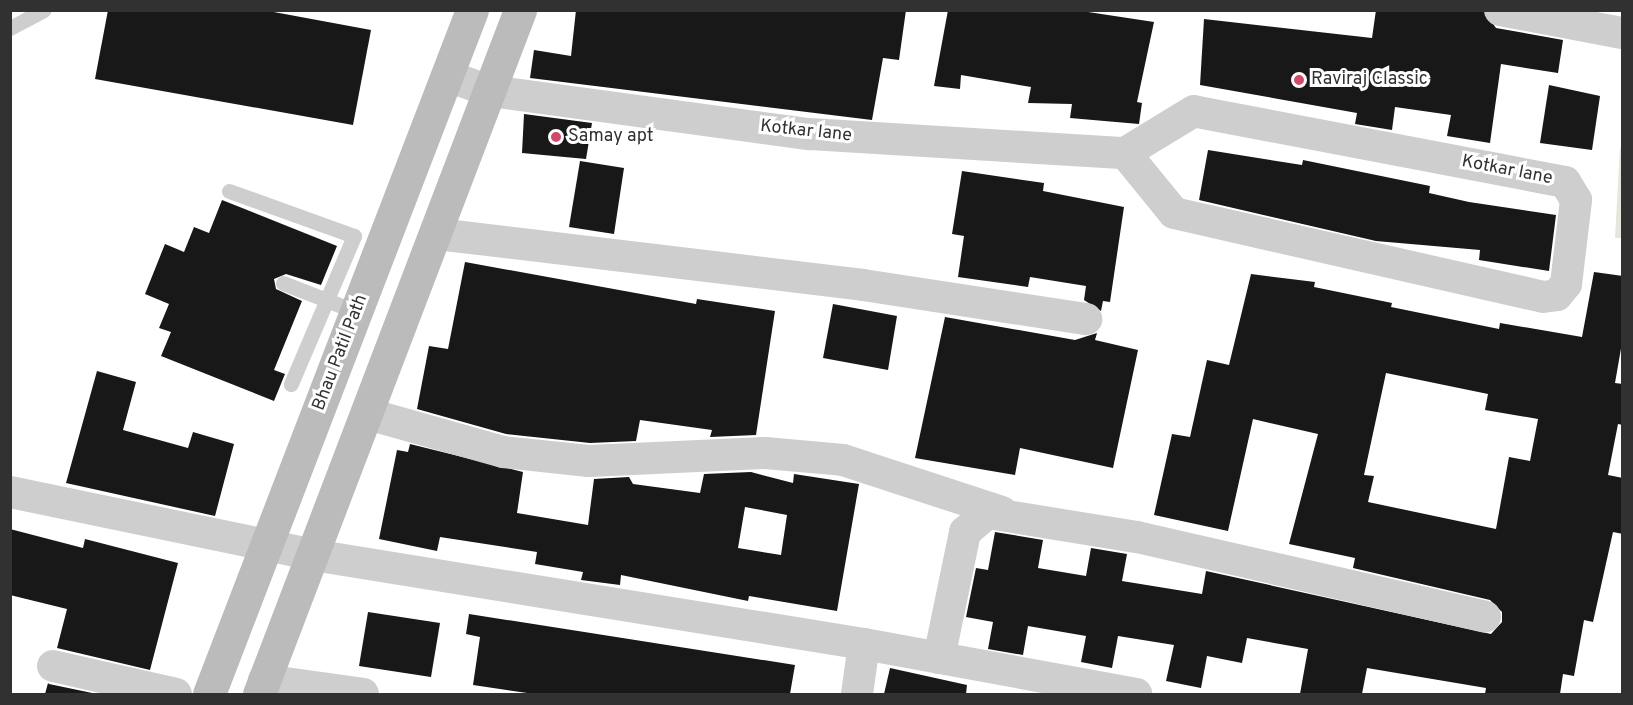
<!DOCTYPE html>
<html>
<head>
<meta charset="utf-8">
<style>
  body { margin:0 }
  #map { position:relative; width:1633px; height:705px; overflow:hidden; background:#fff; font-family:Overpass,sans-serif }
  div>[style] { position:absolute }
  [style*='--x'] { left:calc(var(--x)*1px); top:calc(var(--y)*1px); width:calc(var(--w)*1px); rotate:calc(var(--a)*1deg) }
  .green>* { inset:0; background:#e3e7dc }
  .building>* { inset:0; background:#181818 }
  .lane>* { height:15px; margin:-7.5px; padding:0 7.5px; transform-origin:7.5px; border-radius:7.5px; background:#cecece }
  .street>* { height:32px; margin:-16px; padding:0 16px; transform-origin:16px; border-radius:16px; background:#cecece }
  .secondary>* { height:33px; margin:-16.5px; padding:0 16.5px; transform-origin:16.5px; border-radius:16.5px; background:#bbb }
  .dots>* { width:16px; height:16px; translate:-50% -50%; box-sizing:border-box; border:3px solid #fff; border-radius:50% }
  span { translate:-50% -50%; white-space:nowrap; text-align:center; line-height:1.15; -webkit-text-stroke:6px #fff; paint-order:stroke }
  .poi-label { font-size:18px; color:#313131 }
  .left { translate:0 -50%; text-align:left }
  .street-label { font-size:18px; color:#313131 }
  .frame { position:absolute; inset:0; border:12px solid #313131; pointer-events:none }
</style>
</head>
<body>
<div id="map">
  <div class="green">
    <div style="clip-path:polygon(1620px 148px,1622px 148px,1622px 238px,1615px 238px)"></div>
  </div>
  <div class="building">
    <div style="clip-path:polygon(108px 10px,263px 10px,371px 30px,353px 125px,95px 79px)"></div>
    <div style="clip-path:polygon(576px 10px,906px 10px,899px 60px,883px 58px,872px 120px,530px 78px,534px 50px,571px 56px)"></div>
    <div style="clip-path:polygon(948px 10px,1075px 10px,1154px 22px,1137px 102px,1142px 103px,1139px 124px,1070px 118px,1072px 104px,1028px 103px,1031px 87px,961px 75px,960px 89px,934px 86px)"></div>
    <div style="clip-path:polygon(1376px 10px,1483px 10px,1496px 28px,1563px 40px,1558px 73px,1501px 64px,1490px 143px,1447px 136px,1451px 115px,1395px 107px,1392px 130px,1355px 124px,1357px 113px,1200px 85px,1204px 19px,1372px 38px)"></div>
    <div style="clip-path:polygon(1549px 85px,1600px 96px,1592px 150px,1540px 143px)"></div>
    <div style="clip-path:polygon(524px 114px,592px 123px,586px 159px,522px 153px)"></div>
    <div style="clip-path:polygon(1208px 150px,1302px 165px,1303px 160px,1430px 186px,1429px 193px,1469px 202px,1556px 215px,1549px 271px,1479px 260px,1480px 250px,1376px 241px,1199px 200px)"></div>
    <div style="clip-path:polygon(580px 161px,624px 168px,614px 234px,569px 227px)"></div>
    <div style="clip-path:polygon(962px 171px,1044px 183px,1043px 191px,1124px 207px,1110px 302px,1103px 301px,1101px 311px,1084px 300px,1086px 286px,1030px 277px,1028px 287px,958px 277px,964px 236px,952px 234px)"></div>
    <div style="clip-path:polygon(222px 200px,337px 246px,321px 285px,286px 274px,274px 279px,276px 289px,302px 301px,274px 370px,285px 374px,274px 401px,161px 356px,171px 332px,159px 328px,169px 304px,145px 294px,165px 244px,184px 252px,194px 227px,209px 233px)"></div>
    <div style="clip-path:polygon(465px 262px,696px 304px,697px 299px,775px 311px,756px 435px,710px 437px,712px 430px,640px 420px,636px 441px,590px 443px,506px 434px,417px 409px,429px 346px,448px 349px)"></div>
    <div style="clip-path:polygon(evenodd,1594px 272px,1623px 276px,1623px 337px,1615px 383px,1623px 384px,1623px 425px,1618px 424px,1608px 475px,1623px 478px,1623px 534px,1613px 532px,1593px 622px,1584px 620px,1574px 676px,1563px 674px,1560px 694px,1485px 694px,1486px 688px,1367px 668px,1362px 694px,1300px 694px,1308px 649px,1247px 638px,1242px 663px,1207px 656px,1201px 688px,1166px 681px,1174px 645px,1118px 636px,1112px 668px,1081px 662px,1086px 636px,1028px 626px,1023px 655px,988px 649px,993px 622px,966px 617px,976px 568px,988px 570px,995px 532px,1043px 540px,1038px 568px,1086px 576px,1091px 548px,1127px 554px,1122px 581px,1202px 594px,1206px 571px,1491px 634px,1502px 622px,1502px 612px,1490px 600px,1353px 568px,1355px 558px,1289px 544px,1318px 434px,1253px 419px,1228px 531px,1154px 515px,1172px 434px,1190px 437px,1207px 360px,1229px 365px,1251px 274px,1315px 282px,1314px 287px,1392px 303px,1391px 307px,1499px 329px,1500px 323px,1582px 337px,1594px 272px,1386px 373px,1488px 394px,1485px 410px,1538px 419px,1530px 461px,1509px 457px,1496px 529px,1368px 502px,1374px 476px,1364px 475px,1386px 373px)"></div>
    <div style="clip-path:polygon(833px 304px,897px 316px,888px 370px,823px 358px)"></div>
    <div style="clip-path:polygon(945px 317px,1075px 340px,1097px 333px,1095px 340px,1138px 350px,1113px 468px,1020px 448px,1015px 475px,915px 458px)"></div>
    <div style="clip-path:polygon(97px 371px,136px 382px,123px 430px,188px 448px,193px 432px,234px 444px,215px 516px,66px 483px)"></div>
    <div style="clip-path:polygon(evenodd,410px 444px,523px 472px,517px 513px,588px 525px,594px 479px,629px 477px,633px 484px,700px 493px,704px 474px,751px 472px,793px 483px,794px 474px,859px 484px,837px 611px,749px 596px,748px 601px,621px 575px,620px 585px,581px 580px,583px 572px,535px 564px,537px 552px,440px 537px,437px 551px,379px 539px,397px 450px,408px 452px,410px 444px,745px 507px,787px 515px,781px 555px,738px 548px,745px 507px)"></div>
    <div style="clip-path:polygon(10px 529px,83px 548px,85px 539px,178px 563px,150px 670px,57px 648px,67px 609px,10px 595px)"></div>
    <div style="clip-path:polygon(368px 612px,440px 623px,431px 677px,359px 666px)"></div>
    <div style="clip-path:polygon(469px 614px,795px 665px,790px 694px,534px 694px,473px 685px,480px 637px,466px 634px)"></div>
    <div style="clip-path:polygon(890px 668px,967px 685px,966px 694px,884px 694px)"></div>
    <div style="clip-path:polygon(48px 683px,49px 684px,97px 694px,45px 694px)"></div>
  </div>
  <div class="lane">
    <div style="--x:10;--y:28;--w:38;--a:-28"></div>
    <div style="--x:229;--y:191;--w:133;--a:19.8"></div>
    <div style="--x:354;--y:236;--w:161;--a:113.1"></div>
    <div style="--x:283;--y:283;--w:79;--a:21.4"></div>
  </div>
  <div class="street">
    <div style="--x:1500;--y:10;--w:124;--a:10.7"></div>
    <div style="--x:447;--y:76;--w:46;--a:19.2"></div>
    <div style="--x:490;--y:91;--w:323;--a:7.7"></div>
    <div style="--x:810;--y:134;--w:316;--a:3.5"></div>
    <div style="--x:1125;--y:153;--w:77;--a:50.8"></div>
    <div style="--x:1174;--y:213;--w:378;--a:12.8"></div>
    <div style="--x:1543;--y:297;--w:14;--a:-8"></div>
    <div style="--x:1557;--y:295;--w:14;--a:-51"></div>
    <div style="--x:1566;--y:284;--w:85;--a:-83.2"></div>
    <div style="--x:1576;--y:200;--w:21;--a:-121"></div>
    <div style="--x:1565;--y:182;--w:378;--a:-169.2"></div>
    <div style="--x:1194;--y:111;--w:81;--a:148.7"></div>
    <div style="--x:437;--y:234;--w:429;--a:6.8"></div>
    <div style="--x:863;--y:285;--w:226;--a:8.7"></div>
    <div style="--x:368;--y:414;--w:140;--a:15.7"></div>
    <div style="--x:503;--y:452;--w:86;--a:6"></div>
    <div style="--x:589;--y:461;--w:176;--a:-2.6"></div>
    <div style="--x:765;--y:453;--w:78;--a:5.1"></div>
    <div style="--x:843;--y:460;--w:167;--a:18.1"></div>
    <div style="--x:10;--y:492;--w:309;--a:11.7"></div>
    <div style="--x:313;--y:555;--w:558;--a:9.18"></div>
    <div style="--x:864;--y:644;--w:277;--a:10.4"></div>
    <div style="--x:939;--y:658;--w:129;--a:-78.3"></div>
    <div style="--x:965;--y:532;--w:30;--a:-40"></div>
    <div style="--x:988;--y:513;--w:151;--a:9.2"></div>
    <div style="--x:1137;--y:537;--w:357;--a:12.9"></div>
    <div style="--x:53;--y:666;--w:126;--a:12.8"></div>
    <div style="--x:264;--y:680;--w:100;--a:8"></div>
    <div style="--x:857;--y:694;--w:50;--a:-82"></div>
  </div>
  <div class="secondary">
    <div style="--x:209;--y:694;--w:733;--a:-68.97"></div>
    <div style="--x:259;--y:694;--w:732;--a:-69.11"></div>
  </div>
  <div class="dots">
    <div style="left:1299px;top:80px;background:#d14a6a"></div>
    <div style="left:556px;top:137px;background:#d14a6a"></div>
  </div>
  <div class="poi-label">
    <span class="left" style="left:1311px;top:80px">Raviraj Classic</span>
    <span class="left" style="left:568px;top:137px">Samay apt</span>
  </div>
  <div class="street-label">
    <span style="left:806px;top:132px;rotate:6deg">Kotkar lane</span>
    <span style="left:1507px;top:171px;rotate:11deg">Kotkar lane</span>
    <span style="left:341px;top:353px;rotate:-69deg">Bhau Patil Path</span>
  </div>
  <div class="frame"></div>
</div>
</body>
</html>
